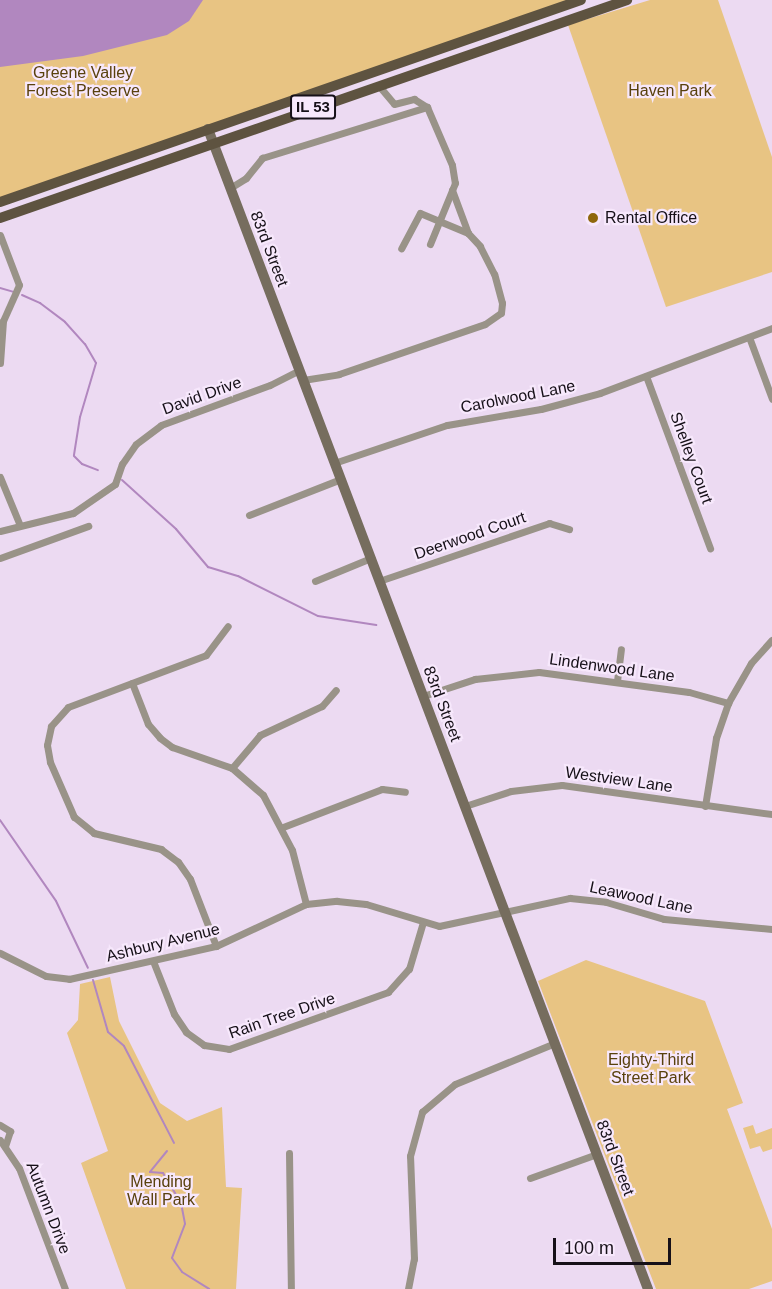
<!DOCTYPE html>
<html>
<head>
<meta charset="utf-8">
<style>
  body { margin:0 }
  #map { position:relative; width:772px; height:1289px; overflow:hidden; background:#ecdaf2; font-family:Arial,sans-serif }
  div>[style] { position:absolute }
  [style*='--x'] { left:calc(var(--x)*1px); top:calc(var(--y)*1px); width:calc(var(--w)*1px); rotate:calc(var(--a)*1deg) }
  .green>* { inset:0; background:#e8c483 }
  .water>* { inset:0; background:#b187bf }
  .stream>* { height:2px; margin:-1px; padding:0 1px; transform-origin:1px; border-radius:1px; background:#b187bf }
  .minor>* { height:7px; margin:-3.5px; padding:0 3.5px; transform-origin:3.5px; border-radius:3.5px; background:#999388 }
  .secondary>* { height:10px; margin:-5px; padding:0 5px; transform-origin:5px; border-radius:5px; background:#766d5e }
  .primary>* { height:10px; margin:-5px; padding:0 5px; transform-origin:5px; border-radius:5px; background:#5e5340 }
  .dots>* { width:16px; height:16px; translate:-50% -50%; box-sizing:border-box; border:3px solid #f7e8fc; border-radius:50% }
  span { translate:-50% -50%; white-space:nowrap; text-align:center; line-height:1.15; -webkit-text-stroke:4.5px #f7e8fc; paint-order:stroke }
  .shield-label span { padding:2px 4px; background:#f7e8fc; border:2px solid; border-radius:4px; -webkit-text-stroke-width:0 }
  .shield-label { font-size:15px; color:#161018; font-weight:700 }
  .park-label { font-size:16px; color:#59410d }
  .poi-label { font-size:16px; color:#161018 }
  .left { translate:0 -50%; text-align:left }
  .street-label { font-size:16px; color:#161018 }
  .scale { position:absolute; left:553px; top:1238px; width:118px; height:27px; box-sizing:border-box; border:3px solid #161018; border-top:0; padding-left:8px; font-size:18px; line-height:21px; white-space:nowrap; color:#161018; -webkit-text-stroke:4px #f7e8fc; paint-order:stroke }
</style>
</head>
<body>
<div id="map">
  <div class="green">
    <div style="clip-path:polygon(0 0,576px 0,0 198px)"></div>
    <div style="clip-path:polygon(650px 0,718px 0,772px 157px,772px 272px,666px 307px,568px 25px)"></div>
    <div style="clip-path:polygon(586px 960px,705px 1001px,743px 1103px,727px 1109px,772px 1229px,772px 1281px,749px 1289px,656px 1289px,538px 981px)"></div>
    <div style="clip-path:polygon(110px 977px,119px 1021px,160px 1103px,187px 1121px,222px 1107px,226px 1187px,242px 1188px,236px 1289px,126px 1289px,81px 1163px,108px 1151px,67px 1033px,78px 1020px,80px 984px)"></div>
    <div style="clip-path:polygon(753px 1125px,756px 1134px,772px 1128px,772px 1149px,763px 1152px,760px 1146px,750px 1149px,743px 1128px)"></div>
  </div>
  <div class="water">
    <div style="clip-path:polygon(0 0,203px 0,189px 21px,167px 35px,83px 56px,0 67px)"></div>
  </div>
  <div class="stream">
    <div style="--x:0;--y:288;--w:15;--a:16"></div>
    <div style="--x:22;--y:295;--w:20;--a:24"></div>
    <div style="--x:40;--y:303;--w:31;--a:37"></div>
    <div style="--x:65;--y:322;--w:30;--a:48"></div>
    <div style="--x:85;--y:344;--w:22;--a:60"></div>
    <div style="--x:96;--y:363;--w:56;--a:106.5"></div>
    <div style="--x:80;--y:417;--w:39;--a:99"></div>
    <div style="--x:74;--y:456;--w:11;--a:45"></div>
    <div style="--x:82;--y:464;--w:17;--a:21"></div>
    <div style="--x:122;--y:480;--w:73;--a:42.2"></div>
    <div style="--x:176;--y:529;--w:50;--a:49.9"></div>
    <div style="--x:208;--y:567;--w:31;--a:17"></div>
    <div style="--x:238;--y:576;--w:89;--a:26.6"></div>
    <div style="--x:318;--y:616;--w:59;--a:8.8"></div>
    <div style="--x:0;--y:820;--w:98;--a:55.3"></div>
    <div style="--x:56;--y:901;--w:74;--a:64.5"></div>
    <div style="--x:93;--y:980;--w:54;--a:73.9"></div>
    <div style="--x:108;--y:1032;--w:21;--a:41"></div>
    <div style="--x:124;--y:1046;--w:109;--a:62.7"></div>
    <div style="--x:167;--y:1151;--w:27;--a:129"></div>
    <div style="--x:150;--y:1172;--w:13;--a:4"></div>
    <div style="--x:163;--y:1173;--w:35;--a:59"></div>
    <div style="--x:181;--y:1203;--w:21;--a:79"></div>
    <div style="--x:185;--y:1224;--w:36;--a:111"></div>
    <div style="--x:172;--y:1258;--w:17;--a:54"></div>
    <div style="--x:182;--y:1272;--w:32;--a:32"></div>
  </div>
  <div class="minor">
    <div style="--x:379;--y:86;--w:23;--a:50"></div>
    <div style="--x:394;--y:104;--w:21;--a:-14"></div>
    <div style="--x:414;--y:99;--w:15;--a:32"></div>
    <div style="--x:427;--y:107;--w:63;--a:66.7"></div>
    <div style="--x:452;--y:165;--w:18;--a:81"></div>
    <div style="--x:455;--y:183;--w:66;--a:112.3"></div>
    <div style="--x:230;--y:188;--w:19;--a:-32"></div>
    <div style="--x:246;--y:178;--w:26;--a:-51"></div>
    <div style="--x:262;--y:158;--w:173;--a:-17.2"></div>
    <div style="--x:452;--y:190;--w:46;--a:69.6"></div>
    <div style="--x:0;--y:235;--w:53;--a:69.2"></div>
    <div style="--x:19;--y:285;--w:39;--a:114"></div>
    <div style="--x:3;--y:321;--w:42;--a:94.1"></div>
    <div style="--x:749;--y:337;--w:66;--a:69.6"></div>
    <div style="--x:646;--y:376;--w:184;--a:69.6"></div>
    <div style="--x:303;--y:380;--w:36;--a:-9"></div>
    <div style="--x:339;--y:374;--w:154;--a:-18.9"></div>
    <div style="--x:485;--y:324;--w:19;--a:-35"></div>
    <div style="--x:501;--y:313;--w:10;--a:-84"></div>
    <div style="--x:502;--y:303;--w:30;--a:-105"></div>
    <div style="--x:494;--y:274;--w:31;--a:-117"></div>
    <div style="--x:480;--y:246;--w:18;--a:-133"></div>
    <div style="--x:468;--y:233;--w:52;--a:-157.4"></div>
    <div style="--x:420;--y:213;--w:40;--a:118"></div>
    <div style="--x:334;--y:463;--w:119;--a:-18.6"></div>
    <div style="--x:447;--y:425;--w:95;--a:-9.7"></div>
    <div style="--x:541;--y:409;--w:61;--a:-15.2"></div>
    <div style="--x:600;--y:393;--w:184;--a:-20.7"></div>
    <div style="--x:0;--y:477;--w:50;--a:67.6"></div>
    <div style="--x:249;--y:515;--w:99;--a:-21.4"></div>
    <div style="--x:0;--y:531;--w:75;--a:-13.9"></div>
    <div style="--x:73;--y:513;--w:51;--a:-34.6"></div>
    <div style="--x:115;--y:484;--w:21;--a:-71"></div>
    <div style="--x:122;--y:464;--w:24;--a:-55"></div>
    <div style="--x:136;--y:444;--w:31;--a:-37"></div>
    <div style="--x:161;--y:425;--w:116;--a:-20.2"></div>
    <div style="--x:270;--y:385;--w:33;--a:-27"></div>
    <div style="--x:0;--y:558;--w:94;--a:-20"></div>
    <div style="--x:315;--y:581;--w:61;--a:-22.3"></div>
    <div style="--x:379;--y:581;--w:180;--a:-18.8"></div>
    <div style="--x:549;--y:523;--w:21;--a:17"></div>
    <div style="--x:617;--y:681;--w:32;--a:-83"></div>
    <div style="--x:132;--y:683;--w:44;--a:68.7"></div>
    <div style="--x:148;--y:724;--w:18;--a:49"></div>
    <div style="--x:160;--y:738;--w:15;--a:37"></div>
    <div style="--x:172;--y:747;--w:64;--a:19.3"></div>
    <div style="--x:232;--y:768;--w:41;--a:41.1"></div>
    <div style="--x:263;--y:795;--w:62;--a:62.2"></div>
    <div style="--x:292;--y:850;--w:56;--a:75.5"></div>
    <div style="--x:423;--y:696;--w:55;--a:-18.1"></div>
    <div style="--x:475;--y:679;--w:64;--a:-6.2"></div>
    <div style="--x:539;--y:672;--w:151;--a:7.6"></div>
    <div style="--x:689;--y:692;--w:41;--a:15.8"></div>
    <div style="--x:232;--y:768;--w:43;--a:-49.7"></div>
    <div style="--x:260;--y:735;--w:68;--a:-25.1"></div>
    <div style="--x:322;--y:706;--w:21;--a:-49"></div>
    <div style="--x:465;--y:806;--w:48;--a:-18.1"></div>
    <div style="--x:511;--y:791;--w:51;--a:-6.7"></div>
    <div style="--x:562;--y:785;--w:212;--a:7.9"></div>
    <div style="--x:705;--y:806;--w:69;--a:-80.8"></div>
    <div style="--x:716;--y:738;--w:37;--a:-71"></div>
    <div style="--x:728;--y:703;--w:46;--a:-60.1"></div>
    <div style="--x:751;--y:663;--w:31;--a:-48"></div>
    <div style="--x:283;--y:827;--w:106;--a:-21"></div>
    <div style="--x:382;--y:789;--w:23;--a:7"></div>
    <div style="--x:216;--y:946;--w:72;--a:-111.2"></div>
    <div style="--x:190;--y:879;--w:21;--a:-125"></div>
    <div style="--x:178;--y:862;--w:21;--a:-143"></div>
    <div style="--x:161;--y:849;--w:69;--a:-166.6"></div>
    <div style="--x:94;--y:833;--w:26;--a:-141"></div>
    <div style="--x:74;--y:817;--w:60;--a:-113.6"></div>
    <div style="--x:50;--y:762;--w:17;--a:-100"></div>
    <div style="--x:47;--y:745;--w:19;--a:-78"></div>
    <div style="--x:51;--y:726;--w:25;--a:-48"></div>
    <div style="--x:68;--y:707;--w:147;--a:-20.6"></div>
    <div style="--x:206;--y:655;--w:36;--a:-53"></div>
    <div style="--x:0;--y:953;--w:51;--a:26.6"></div>
    <div style="--x:46;--y:976;--w:23;--a:7"></div>
    <div style="--x:69;--y:979;--w:151;--a:-12.7"></div>
    <div style="--x:216;--y:946;--w:99;--a:-25"></div>
    <div style="--x:306;--y:904;--w:31;--a:-6"></div>
    <div style="--x:337;--y:901;--w:29;--a:6"></div>
    <div style="--x:366;--y:904;--w:76;--a:16.8"></div>
    <div style="--x:439;--y:926;--w:134;--a:-12.1"></div>
    <div style="--x:570;--y:898;--w:36;--a:6"></div>
    <div style="--x:606;--y:902;--w:60;--a:16.3"></div>
    <div style="--x:664;--y:919;--w:108;--a:5.3"></div>
    <div style="--x:153;--y:961;--w:57;--a:68.4"></div>
    <div style="--x:174;--y:1014;--w:22;--a:56"></div>
    <div style="--x:186;--y:1032;--w:22;--a:36"></div>
    <div style="--x:204;--y:1045;--w:25;--a:9"></div>
    <div style="--x:229;--y:1049;--w:169;--a:-19.7"></div>
    <div style="--x:388;--y:992;--w:31;--a:-48"></div>
    <div style="--x:409;--y:969;--w:49;--a:-73.4"></div>
    <div style="--x:0;--y:1125;--w:12;--a:31"></div>
    <div style="--x:10;--y:1131;--w:16;--a:108"></div>
    <div style="--x:0;--y:1140;--w:34;--a:56"></div>
    <div style="--x:19;--y:1168;--w:129;--a:69.2"></div>
    <div style="--x:289;--y:1153;--w:136;--a:89.2"></div>
    <div style="--x:530;--y:1178;--w:71;--a:-19.7"></div>
    <div style="--x:408;--y:1289;--w:31;--a:-79"></div>
    <div style="--x:414;--y:1259;--w:103;--a:-92.2"></div>
    <div style="--x:410;--y:1156;--w:46;--a:-74.7"></div>
    <div style="--x:422;--y:1112;--w:43;--a:-40.3"></div>
    <div style="--x:455;--y:1084;--w:108;--a:-22.3"></div>
  </div>
  <div class="secondary">
    <div style="--x:208;--y:129;--w:1241;--a:69.23"></div>
  </div>
  <div class="primary">
    <div style="--x:0;--y:202;--w:615;--a:-19.17"></div>
    <div style="--x:0;--y:218;--w:664;--a:-19.17"></div>
  </div>
  <div class="dots">
    <div style="left:593px;top:218px;background:#8f680d"></div>
  </div>
  <div class="shield-label">
    <span style="left:313px;top:107px">IL 53</span>
  </div>
  <div class="park-label">
    <span style="left:83px;top:82px">Greene Valley<br>Forest Preserve</span>
    <span style="left:670px;top:91px">Haven Park</span>
    <span style="left:651px;top:1069px">Eighty-Third<br>Street Park</span>
    <span style="left:161px;top:1191px">Mending<br>Wall Park</span>
  </div>
  <div class="poi-label">
    <span class="left" style="left:605px;top:218px">Rental Office</span>
  </div>
  <div class="street-label">
    <span style="left:269px;top:249px;rotate:69deg">83rd Street</span>
    <span style="left:202px;top:396px;rotate:-20deg">David Drive</span>
    <span style="left:518px;top:397px;rotate:-11deg">Carolwood Lane</span>
    <span style="left:691px;top:458px;rotate:70deg">Shelley Court</span>
    <span style="left:470px;top:536px;rotate:-19deg">Deerwood Court</span>
    <span style="left:612px;top:668px;rotate:8deg">Lindenwood Lane</span>
    <span style="left:442px;top:704px;rotate:69deg">83rd Street</span>
    <span style="left:619px;top:780px;rotate:8deg">Westview Lane</span>
    <span style="left:641px;top:898px;rotate:12deg">Leawood Lane</span>
    <span style="left:163px;top:943px;rotate:-14deg">Ashbury Avenue</span>
    <span style="left:282px;top:1016px;rotate:-19deg">Rain Tree Drive</span>
    <span style="left:615px;top:1158px;rotate:69deg">83rd Street</span>
    <span style="left:48px;top:1208px;rotate:69deg">Autumn Drive</span>
  </div>
  <div class="scale">100 m</div>
</div>
</body>
</html>
